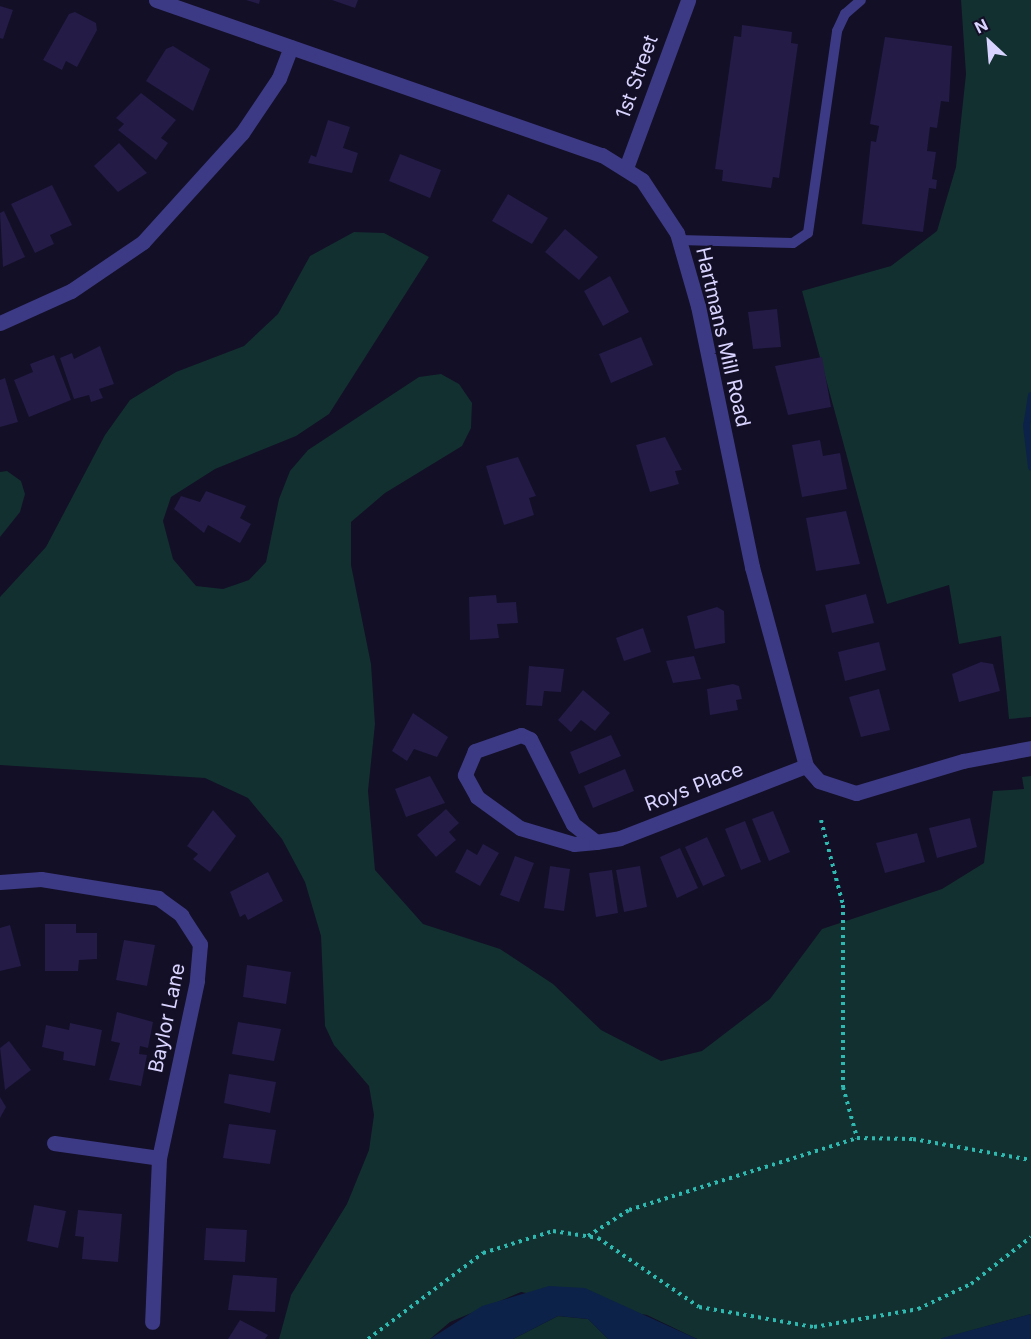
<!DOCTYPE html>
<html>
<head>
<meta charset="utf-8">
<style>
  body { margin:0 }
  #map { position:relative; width:1031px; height:1339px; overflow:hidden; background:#130f26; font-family:Inter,sans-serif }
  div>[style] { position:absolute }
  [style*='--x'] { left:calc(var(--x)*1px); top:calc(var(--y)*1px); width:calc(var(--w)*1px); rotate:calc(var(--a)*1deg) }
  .green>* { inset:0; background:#12302f }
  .water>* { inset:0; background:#0c2248 }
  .stream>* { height:7px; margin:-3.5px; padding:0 3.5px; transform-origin:3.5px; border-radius:3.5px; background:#0c2248 }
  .building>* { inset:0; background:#241b47 }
  .path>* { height:4px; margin-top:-2px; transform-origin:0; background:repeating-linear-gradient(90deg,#2fb8b0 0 3px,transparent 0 7.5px) }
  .service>* { height:10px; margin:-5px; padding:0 5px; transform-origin:5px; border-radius:5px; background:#3d3a85 }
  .minor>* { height:15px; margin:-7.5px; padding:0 7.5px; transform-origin:7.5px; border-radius:7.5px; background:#3d3a85 }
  span { translate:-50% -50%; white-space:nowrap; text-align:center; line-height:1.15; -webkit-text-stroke:4.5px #130f26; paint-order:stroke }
  .street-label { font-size:20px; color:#d9d4ff }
  .north { position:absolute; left:959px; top:12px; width:60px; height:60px; -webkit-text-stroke:4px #130f26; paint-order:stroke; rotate:334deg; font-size:16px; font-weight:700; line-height:24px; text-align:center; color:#d9d4ff }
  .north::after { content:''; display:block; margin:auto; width:21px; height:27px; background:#d9d4ff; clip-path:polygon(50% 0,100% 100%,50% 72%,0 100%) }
</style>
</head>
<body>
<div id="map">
  <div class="green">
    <div style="clip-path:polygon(961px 0,1031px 0,1031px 717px,1009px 719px,1001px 636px,959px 644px,949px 585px,887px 604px,802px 291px,891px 266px,937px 231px,956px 167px,966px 74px)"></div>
    <div style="clip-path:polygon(354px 232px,384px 233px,429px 257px,329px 414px,296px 436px,215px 469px,171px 497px,163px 521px,173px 559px,196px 586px,223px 589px,249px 580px,266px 562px,279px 499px,290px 471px,308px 450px,419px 377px,441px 374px,459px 384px,472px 403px,471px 428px,462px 446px,385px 493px,351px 522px,351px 565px,371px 664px,375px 724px,368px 791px,375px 870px,423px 924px,500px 949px,553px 984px,601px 1030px,661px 1061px,702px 1051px,770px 999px,822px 929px,942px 889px,984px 863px,993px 791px,1024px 789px,1022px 777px,1031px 776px,1031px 1314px,941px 1339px,697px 1339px,647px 1315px,521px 1292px,450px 1322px,430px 1339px,279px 1339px,291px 1295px,347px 1204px,369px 1150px,374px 1115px,369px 1086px,334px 1045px,325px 1026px,321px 936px,305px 882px,282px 839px,248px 798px,205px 778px,0 765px,0 597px,46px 547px,105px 435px,130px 400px,176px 372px,244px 346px,278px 314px,310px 256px)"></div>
    <div style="clip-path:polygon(7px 471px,21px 481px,25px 494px,20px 512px,0 537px,0 472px)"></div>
    <div style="clip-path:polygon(558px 1316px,588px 1319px,608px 1339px,513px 1339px)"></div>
  </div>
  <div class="water">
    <div style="clip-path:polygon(549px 1286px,585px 1288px,697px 1339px,608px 1339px,588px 1319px,558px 1316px,513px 1339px,430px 1339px,482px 1306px)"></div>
    <div style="clip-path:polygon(1031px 1314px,1031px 1339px,941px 1339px,942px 1338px)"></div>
  </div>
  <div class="stream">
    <div style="--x:1031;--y:395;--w:30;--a:99"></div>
    <div style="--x:1026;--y:425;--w:42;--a:83.2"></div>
  </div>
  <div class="building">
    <div style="clip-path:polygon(246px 0,260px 0,259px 4px)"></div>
    <div style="clip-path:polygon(332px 0,358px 0,355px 8px)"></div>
    <div style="clip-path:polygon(0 6px,13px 10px,3px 39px,0 38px)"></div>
    <div style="clip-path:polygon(75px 12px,96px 23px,97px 30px,77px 67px,66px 61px,62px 70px,43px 60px,69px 14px)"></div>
    <div style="clip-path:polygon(742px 25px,792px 32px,791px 43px,798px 44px,779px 178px,773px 177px,771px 188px,722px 181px,723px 170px,715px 169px,734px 36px,741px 37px)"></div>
    <div style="clip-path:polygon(885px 37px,952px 46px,949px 102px,941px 101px,937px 128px,930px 127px,927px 151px,936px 152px,932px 179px,937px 180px,936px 189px,929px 188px,923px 232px,862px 224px,871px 141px,876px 142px,879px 126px,870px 124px)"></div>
    <div style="clip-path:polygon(173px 46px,210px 69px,193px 111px,146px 81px,166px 49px)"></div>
    <div style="clip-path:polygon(141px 93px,176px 120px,161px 138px,168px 143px,156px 160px,118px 130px,124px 124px,116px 118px)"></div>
    <div style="clip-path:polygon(328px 120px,350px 127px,343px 148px,358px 153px,352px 173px,308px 163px,311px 155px,316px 157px)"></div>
    <div style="clip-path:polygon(119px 143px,147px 173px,118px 192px,94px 166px)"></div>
    <div style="clip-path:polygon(400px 154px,441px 170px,430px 198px,389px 181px)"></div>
    <div style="clip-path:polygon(52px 185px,72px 225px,50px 235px,54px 244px,35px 253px,11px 204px)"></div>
    <div style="clip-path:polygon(508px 194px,548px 218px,532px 244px,492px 221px)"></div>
    <div style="clip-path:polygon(4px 211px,25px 257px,3px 267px,0 213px)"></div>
    <div style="clip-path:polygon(565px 229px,598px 257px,579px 280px,545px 252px)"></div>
    <div style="clip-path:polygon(610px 276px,629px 312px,603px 326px,584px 291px)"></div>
    <div style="clip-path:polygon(777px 309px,781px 347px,753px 349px,748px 312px)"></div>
    <div style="clip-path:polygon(641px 337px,653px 365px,611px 383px,599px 354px)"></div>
    <div style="clip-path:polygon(100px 346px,114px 384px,99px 389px,103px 398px,91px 402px,89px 395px,74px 399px,60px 358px,72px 353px,74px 359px)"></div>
    <div style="clip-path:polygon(54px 355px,71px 400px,29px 417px,14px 380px,33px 372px,30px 364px)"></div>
    <div style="clip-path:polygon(822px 357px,831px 407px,788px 415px,775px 366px)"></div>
    <div style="clip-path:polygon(5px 378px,18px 422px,0 427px,0 380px)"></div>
    <div style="clip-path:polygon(665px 437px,682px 470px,675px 471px,679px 484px,650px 492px,636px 445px)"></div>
    <div style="clip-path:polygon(820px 440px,823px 456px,840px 453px,847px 489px,802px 497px,792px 445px)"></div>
    <div style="clip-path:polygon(518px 457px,536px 496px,529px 498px,534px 515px,504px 525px,486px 466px)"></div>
    <div style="clip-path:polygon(206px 491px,246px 506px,240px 518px,251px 524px,240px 543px,208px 525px,204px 533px,174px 509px,181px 496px,200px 502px)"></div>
    <div style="clip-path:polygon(846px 511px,860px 564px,816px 571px,806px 518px)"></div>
    <div style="clip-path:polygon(866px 594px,874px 623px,832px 633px,825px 605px)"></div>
    <div style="clip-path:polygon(496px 595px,497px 603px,516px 602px,518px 623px,497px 624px,499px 638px,470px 640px,469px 597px)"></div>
    <div style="clip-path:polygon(717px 607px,724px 611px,725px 643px,695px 649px,687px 616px)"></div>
    <div style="clip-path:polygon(643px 628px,651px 652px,624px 661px,616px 638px)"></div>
    <div style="clip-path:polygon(879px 642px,886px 670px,845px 681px,838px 652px)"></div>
    <div style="clip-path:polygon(694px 656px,701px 679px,673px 683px,666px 661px)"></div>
    <div style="clip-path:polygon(981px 662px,993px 664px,1000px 691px,959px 702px,952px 674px)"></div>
    <div style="clip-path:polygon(529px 666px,564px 669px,561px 692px,544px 691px,542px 706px,526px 705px)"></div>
    <div style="clip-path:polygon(733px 684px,739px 686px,742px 699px,736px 700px,738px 710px,710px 715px,707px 689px)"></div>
    <div style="clip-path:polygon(879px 689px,890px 730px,861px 737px,849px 697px)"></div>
    <div style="clip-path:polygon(583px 690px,610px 713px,595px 731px,581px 720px,571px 732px,558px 720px)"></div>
    <div style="clip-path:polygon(413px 713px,448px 737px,437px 757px,414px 749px,407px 761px,392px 751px)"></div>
    <div style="clip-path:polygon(611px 735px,621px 756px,579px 774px,570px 752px)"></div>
    <div style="clip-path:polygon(625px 769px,634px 791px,593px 808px,584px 786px)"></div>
    <div style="clip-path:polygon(430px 776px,445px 803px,406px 817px,395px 789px)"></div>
    <div style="clip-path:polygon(446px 809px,459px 823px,449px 832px,456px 840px,436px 857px,417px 835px)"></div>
    <div style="clip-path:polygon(213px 810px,236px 836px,210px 872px,193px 859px,198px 854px,187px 846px)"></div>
    <div style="clip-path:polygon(773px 811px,790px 852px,769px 861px,752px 819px)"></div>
    <div style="clip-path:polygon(970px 818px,977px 847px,937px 858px,929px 828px)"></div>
    <div style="clip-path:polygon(745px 821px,761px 862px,741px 870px,725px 829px)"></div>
    <div style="clip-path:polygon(917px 833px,925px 862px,885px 873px,876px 843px)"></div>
    <div style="clip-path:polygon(707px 837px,725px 876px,703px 886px,685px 847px)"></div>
    <div style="clip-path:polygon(483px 844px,499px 853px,480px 886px,455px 872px,467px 849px,477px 855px)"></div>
    <div style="clip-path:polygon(680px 848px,698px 888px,677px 898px,660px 857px)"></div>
    <div style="clip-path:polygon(515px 856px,534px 863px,519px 902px,500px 895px)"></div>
    <div style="clip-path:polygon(550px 866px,570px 869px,564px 911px,544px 908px)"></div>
    <div style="clip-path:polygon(640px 866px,647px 907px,624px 912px,616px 870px)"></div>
    <div style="clip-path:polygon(612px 870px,618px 913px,596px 917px,589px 873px)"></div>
    <div style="clip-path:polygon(268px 872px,283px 901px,248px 920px,245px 914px,240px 917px,230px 892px)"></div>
    <div style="clip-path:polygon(45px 924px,76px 924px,76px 933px,97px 933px,97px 959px,79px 960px,78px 971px,45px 971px)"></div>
    <div style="clip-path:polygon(10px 925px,21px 966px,0 971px,0 928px)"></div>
    <div style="clip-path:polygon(124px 940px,155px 945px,147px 986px,116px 980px)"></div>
    <div style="clip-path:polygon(247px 965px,291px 972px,286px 1004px,243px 997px)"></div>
    <div style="clip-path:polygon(117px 1012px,153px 1022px,148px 1048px,140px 1046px,139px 1054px,147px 1055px,141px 1086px,109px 1080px,120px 1043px,111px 1041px)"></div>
    <div style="clip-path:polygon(238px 1022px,281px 1029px,274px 1061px,232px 1054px)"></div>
    <div style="clip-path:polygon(70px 1023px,102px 1030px,95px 1066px,63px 1060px,64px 1052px,42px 1047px,46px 1025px,69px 1030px)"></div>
    <div style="clip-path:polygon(9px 1041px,31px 1070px,5px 1090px,0 1048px)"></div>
    <div style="clip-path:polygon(229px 1074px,276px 1082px,270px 1113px,224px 1103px)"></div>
    <div style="clip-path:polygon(0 1097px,6px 1107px,0 1118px)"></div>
    <div style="clip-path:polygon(229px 1124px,276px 1130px,270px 1164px,223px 1158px)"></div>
    <div style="clip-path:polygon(34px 1205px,66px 1211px,58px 1248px,27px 1241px)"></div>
    <div style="clip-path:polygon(78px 1210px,122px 1214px,118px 1262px,82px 1259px,84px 1237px,75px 1236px)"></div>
    <div style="clip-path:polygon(206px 1228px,247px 1230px,245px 1262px,204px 1260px)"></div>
    <div style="clip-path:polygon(233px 1275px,277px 1278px,275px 1312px,228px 1310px)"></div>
    <div style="clip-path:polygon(240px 1320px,268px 1335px,265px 1339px,228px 1339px)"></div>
  </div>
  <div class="path">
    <div style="--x:821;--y:820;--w:88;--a:75.5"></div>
    <div style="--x:843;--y:905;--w:182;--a:90"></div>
    <div style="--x:843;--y:1087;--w:53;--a:74.6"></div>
    <div style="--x:588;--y:1236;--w:49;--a:-32.4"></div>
    <div style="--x:629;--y:1210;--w:239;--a:-17.5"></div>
    <div style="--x:857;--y:1138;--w:56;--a:1"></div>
    <div style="--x:913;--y:1139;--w:120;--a:10.1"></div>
    <div style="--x:368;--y:1339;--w:144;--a:-36.8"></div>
    <div style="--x:483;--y:1253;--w:73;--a:-17.4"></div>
    <div style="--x:553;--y:1231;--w:46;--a:8.8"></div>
    <div style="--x:598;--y:1238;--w:122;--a:34.3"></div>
    <div style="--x:699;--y:1307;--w:117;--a:9.9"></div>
    <div style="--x:814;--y:1327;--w:106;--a:-9.8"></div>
    <div style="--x:918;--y:1309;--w:59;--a:-25.3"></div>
    <div style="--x:971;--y:1284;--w:76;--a:-38.1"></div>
  </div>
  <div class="service">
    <div style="--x:679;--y:240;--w:114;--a:1.5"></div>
    <div style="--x:793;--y:243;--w:18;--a:-34"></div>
    <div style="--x:808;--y:233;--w:204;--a:-81.8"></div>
    <div style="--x:837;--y:31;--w:19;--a:-65"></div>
    <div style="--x:845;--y:14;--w:21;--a:-41"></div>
  </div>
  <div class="minor">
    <div style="--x:156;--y:0;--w:472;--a:19.2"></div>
    <div style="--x:602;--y:155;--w:47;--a:32"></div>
    <div style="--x:642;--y:180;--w:64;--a:56.6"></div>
    <div style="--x:677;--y:233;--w:76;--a:74"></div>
    <div style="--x:698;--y:306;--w:267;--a:78.3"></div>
    <div style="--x:752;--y:567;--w:206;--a:74.8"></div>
    <div style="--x:806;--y:766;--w:20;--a:49"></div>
    <div style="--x:819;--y:781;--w:39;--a:18"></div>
    <div style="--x:856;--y:793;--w:112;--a:-16.7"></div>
    <div style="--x:963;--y:761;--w:69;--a:-10.8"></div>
    <div style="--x:626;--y:168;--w:179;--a:-69.7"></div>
    <div style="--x:0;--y:323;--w:78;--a:-24.3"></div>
    <div style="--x:71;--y:291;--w:87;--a:-34.2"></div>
    <div style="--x:143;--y:242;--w:147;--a:-47.8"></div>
    <div style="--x:242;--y:133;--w:66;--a:-56.1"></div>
    <div style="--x:279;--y:78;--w:33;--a:-69"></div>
    <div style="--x:596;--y:842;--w:29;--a:-142"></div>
    <div style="--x:573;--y:824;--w:95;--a:-116.8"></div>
    <div style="--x:530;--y:739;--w:10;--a:-156"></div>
    <div style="--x:521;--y:735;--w:49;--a:160.8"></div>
    <div style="--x:475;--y:751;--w:26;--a:113"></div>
    <div style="--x:465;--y:775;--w:25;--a:61"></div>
    <div style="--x:477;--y:797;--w:53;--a:35.8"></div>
    <div style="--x:520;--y:828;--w:56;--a:16.5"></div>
    <div style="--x:574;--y:844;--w:22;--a:-5"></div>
    <div style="--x:596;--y:842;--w:24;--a:-9"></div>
    <div style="--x:620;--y:838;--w:199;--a:-21.2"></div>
    <div style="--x:0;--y:882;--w:41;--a:-4.2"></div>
    <div style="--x:41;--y:879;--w:119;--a:9.2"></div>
    <div style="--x:158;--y:898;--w:29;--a:36"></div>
    <div style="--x:181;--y:915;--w:35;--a:57"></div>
    <div style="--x:200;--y:944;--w:37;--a:95"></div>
    <div style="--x:197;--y:981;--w:181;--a:102.1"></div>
    <div style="--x:159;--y:1158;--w:164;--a:92.4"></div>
    <div style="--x:54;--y:1143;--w:106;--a:8.1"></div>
  </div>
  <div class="street-label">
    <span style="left:637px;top:77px;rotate:-70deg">1st Street</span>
    <span style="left:723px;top:337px;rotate:77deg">Hartmans Mill Road</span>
    <span style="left:694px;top:787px;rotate:-21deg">Roys Place</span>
    <span style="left:167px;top:1018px;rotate:-78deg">Baylor Lane</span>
  </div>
  <div class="north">N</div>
</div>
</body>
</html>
